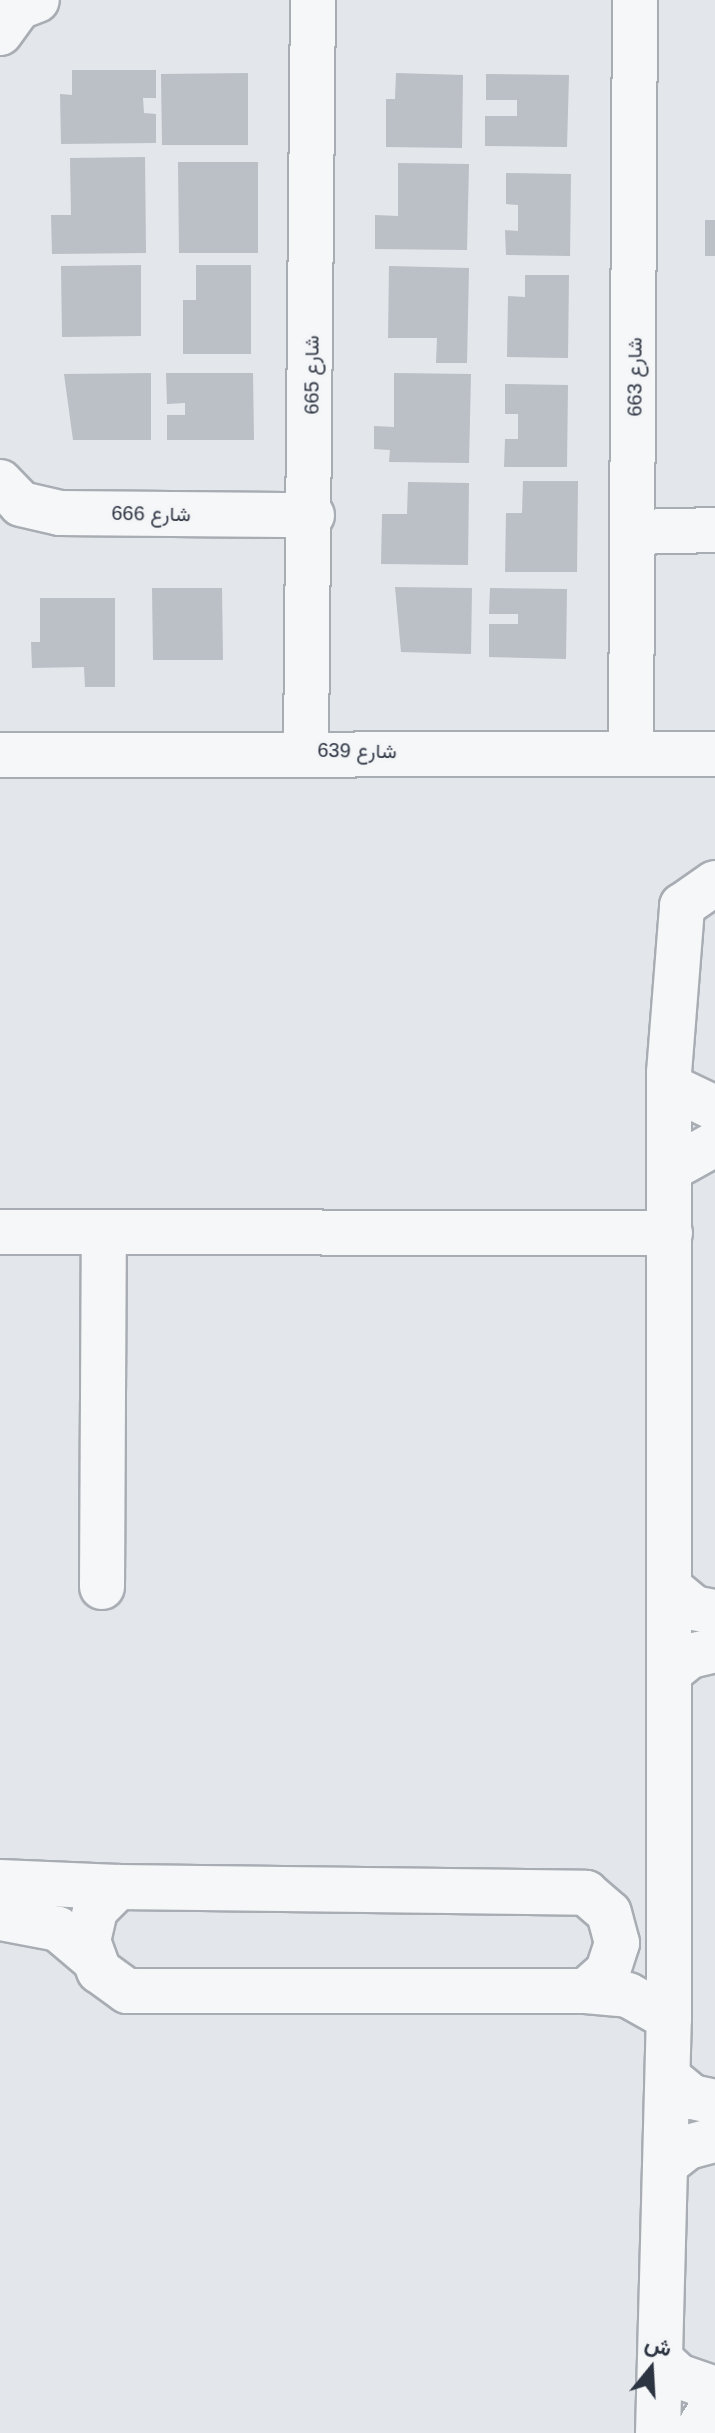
<!DOCTYPE html>
<html>
<head>
<meta charset="utf-8">
<style>
  body { margin:0 }
  #map { position:relative; width:715px; height:2433px; overflow:hidden; background:#e3e6ea; font-family:Arial,Vazirmatn,sans-serif }
  div>[style] { position:absolute }
  [style*='--x'] { left:calc(var(--x)*1px); top:calc(var(--y)*1px); width:calc(var(--w)*1px); rotate:calc(var(--a)*1deg) }
  .building>* { inset:0; background:#bbbfc6 }
  .roads { filter:drop-shadow(2px 0 #a8adb4) drop-shadow(-2px 0 #a8adb4) drop-shadow(0 2px #a8adb4) drop-shadow(0 -2px #a8adb4) }
  .minor>* { height:44px; margin:-22px; padding:0 22px; transform-origin:22px; border-radius:22px; background:#f6f7f9 }
  span { translate:-50% -50%; white-space:nowrap; text-align:center; line-height:1.15; -webkit-text-stroke:6px #f3f5f7; paint-order:stroke }
  .street-label { font-size:20px; color:#2c3341 }
  .north { position:absolute; left:611px; top:2329px; width:80px; height:80px; -webkit-text-stroke:6px #f3f5f7; paint-order:stroke; rotate:18deg; font-size:22px; font-weight:700; line-height:32px; text-align:center; color:#2c3341 }
  .north::after { content:''; display:block; margin:auto; width:28px; height:36px; background:#2c3341; clip-path:polygon(50% 0,100% 100%,50% 72%,0 100%) }
</style>
</head>
<body>
<div id="map">
  <div class="building">
    <div style="clip-path:polygon(72px 70px,156px 70px,156px 98px,143px 98px,144px 113px,156px 114px,156px 143px,61px 144px,60px 94px,72px 95px)"></div>
    <div style="clip-path:polygon(248px 73px,248px 145px,162px 145px,161px 74px)"></div>
    <div style="clip-path:polygon(396px 73px,463px 75px,462px 148px,386px 147px,386px 99px,395px 99px)"></div>
    <div style="clip-path:polygon(486px 74px,569px 75px,567px 147px,485px 146px,485px 116px,517px 116px,517px 100px,486px 100px)"></div>
    <div style="clip-path:polygon(145px 157px,146px 253px,52px 254px,51px 215px,71px 215px,70px 158px)"></div>
    <div style="clip-path:polygon(178px 162px,258px 162px,258px 253px,179px 253px)"></div>
    <div style="clip-path:polygon(398px 163px,469px 164px,467px 250px,375px 249px,375px 215px,398px 216px)"></div>
    <div style="clip-path:polygon(506px 173px,571px 174px,570px 256px,506px 255px,505px 230px,518px 231px,518px 205px,506px 204px)"></div>
    <div style="clip-path:polygon(705px 220px,715px 220px,715px 256px,705px 256px)"></div>
    <div style="clip-path:polygon(141px 265px,141px 336px,62px 337px,61px 266px)"></div>
    <div style="clip-path:polygon(196px 265px,251px 265px,251px 354px,183px 354px,183px 300px,196px 300px)"></div>
    <div style="clip-path:polygon(389px 266px,469px 268px,467px 363px,436px 363px,437px 338px,388px 338px)"></div>
    <div style="clip-path:polygon(525px 275px,569px 275px,568px 358px,507px 357px,508px 296px,525px 297px)"></div>
    <div style="clip-path:polygon(151px 373px,151px 440px,73px 440px,64px 374px)"></div>
    <div style="clip-path:polygon(166px 373px,253px 373px,254px 440px,167px 440px,167px 415px,185px 415px,185px 403px,167px 404px)"></div>
    <div style="clip-path:polygon(394px 373px,471px 374px,469px 463px,389px 462px,390px 450px,374px 449px,374px 426px,394px 427px)"></div>
    <div style="clip-path:polygon(505px 384px,568px 385px,567px 467px,504px 467px,505px 439px,518px 439px,518px 414px,505px 414px)"></div>
    <div style="clip-path:polygon(523px 481px,578px 481px,577px 572px,505px 572px,506px 513px,522px 513px)"></div>
    <div style="clip-path:polygon(408px 482px,469px 483px,468px 565px,381px 564px,382px 514px,407px 514px)"></div>
    <div style="clip-path:polygon(395px 587px,472px 588px,471px 654px,401px 652px)"></div>
    <div style="clip-path:polygon(152px 588px,222px 588px,223px 660px,153px 660px)"></div>
    <div style="clip-path:polygon(490px 588px,567px 589px,566px 659px,489px 657px,489px 624px,518px 624px,518px 614px,489px 614px)"></div>
    <div style="clip-path:polygon(40px 598px,115px 598px,115px 687px,85px 687px,84px 667px,32px 668px,31px 642px,40px 642px)"></div>
  </div>
  <div class="roads">
    <div class="minor">
      <div style="--x:0;--y:33;--w:32;--a:-54"></div>
      <div style="--x:19;--y:7;--w:19;--a:-21"></div>
      <div style="--x:0;--y:482;--w:30;--a:46"></div>
      <div style="--x:21;--y:504;--w:40;--a:13"></div>
      <div style="--x:60;--y:513;--w:252;--a:0.5"></div>
      <div style="--x:635;--y:532;--w:80;--a:-1.4"></div>
      <div style="--x:306;--y:750;--w:750;--a:-89.47"></div>
      <div style="--x:631;--y:753;--w:753;--a:-89.7"></div>
      <div style="--x:0;--y:755;--w:715;--a:-0.08"></div>
      <div style="--x:669;--y:1086;--w:51;--a:25.6"></div>
      <div style="--x:670;--y:1169;--w:51;--a:-29.1"></div>
      <div style="--x:0;--y:1232;--w:670;--a:0.09"></div>
      <div style="--x:102;--y:1587;--w:355;--a:-89.7"></div>
      <div style="--x:669;--y:1587;--w:33;--a:40"></div>
      <div style="--x:694;--y:1608;--w:21;--a:11"></div>
      <div style="--x:669;--y:1673;--w:27;--a:-39"></div>
      <div style="--x:690;--y:1656;--w:26;--a:-13"></div>
      <div style="--x:0;--y:1882;--w:118;--a:2.4"></div>
      <div style="--x:118;--y:1887;--w:468;--a:0.7"></div>
      <div style="--x:586;--y:1893;--w:30;--a:41"></div>
      <div style="--x:609;--y:1913;--w:31;--a:75"></div>
      <div style="--x:617;--y:1943;--w:29;--a:108"></div>
      <div style="--x:608;--y:1971;--w:30;--a:138"></div>
      <div style="--x:586;--y:1991;--w:459;--a:180"></div>
      <div style="--x:127;--y:1991;--w:34;--a:-144"></div>
      <div style="--x:99;--y:1971;--w:32;--a:-110"></div>
      <div style="--x:88;--y:1941;--w:32;--a:-77"></div>
      <div style="--x:95;--y:1910;--w:33;--a:-45"></div>
      <div style="--x:0;--y:1918;--w:59;--a:10.7"></div>
      <div style="--x:58;--y:1929;--w:43;--a:40.3"></div>
      <div style="--x:586;--y:1991;--w:42;--a:5.4"></div>
      <div style="--x:628;--y:1995;--w:47;--a:29.3"></div>
      <div style="--x:668;--y:2077;--w:31;--a:40"></div>
      <div style="--x:692;--y:2097;--w:24;--a:12"></div>
      <div style="--x:666;--y:2164;--w:28;--a:-38"></div>
      <div style="--x:688;--y:2147;--w:28;--a:-15"></div>
      <div style="--x:660;--y:2359;--w:25;--a:43"></div>
      <div style="--x:678;--y:2376;--w:39;--a:19"></div>
      <div style="--x:658;--y:2433;--w:415;--a:-88.5"></div>
      <div style="--x:669;--y:2018;--w:945;--a:-90"></div>
      <div style="--x:669;--y:1073;--w:168;--a:-85.5"></div>
      <div style="--x:682;--y:906;--w:40;--a:-34.9"></div>
      <div style="--x:696;--y:2433;--w:36;--a:-58"></div>
    </div>
  </div>
  <div class="street-label">
    <span style="left:312px;top:375px;rotate:-90deg">شارع 665</span>
    <span style="left:635px;top:377px;rotate:-90deg">شارع 663</span>
    <span style="left:151px;top:514px;rotate:1deg">شارع 666</span>
    <span style="left:357px;top:751px;rotate:1deg">شارع 639</span>
  </div>
  <div class="north">ش</div>
</div>
</body>
</html>
